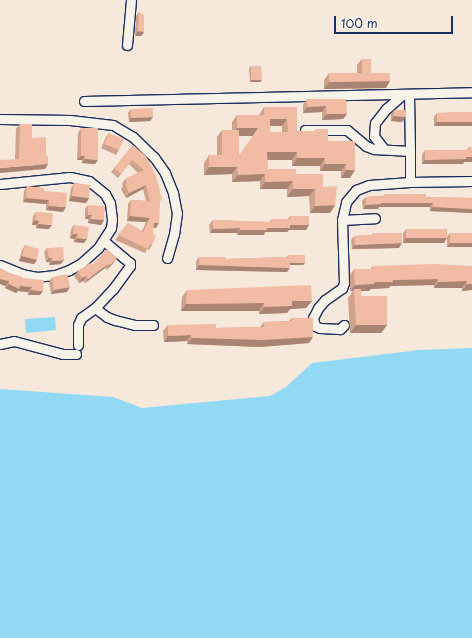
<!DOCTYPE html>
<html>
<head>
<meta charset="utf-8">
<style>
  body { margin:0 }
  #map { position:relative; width:472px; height:638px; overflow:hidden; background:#f6e8da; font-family:"Playpen Sans",sans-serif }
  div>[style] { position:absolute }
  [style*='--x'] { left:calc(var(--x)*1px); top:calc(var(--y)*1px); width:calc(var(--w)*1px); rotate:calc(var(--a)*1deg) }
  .water>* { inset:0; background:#92daf3 }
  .roads { filter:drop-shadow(1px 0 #1b2f5e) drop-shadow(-1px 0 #1b2f5e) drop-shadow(0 1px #1b2f5e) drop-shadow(0 -1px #1b2f5e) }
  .street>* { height:9px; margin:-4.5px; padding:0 4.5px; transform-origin:4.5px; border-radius:4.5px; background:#f7f3e8 }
  .wall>* { inset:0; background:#cfa28c }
  .shaded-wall>* { inset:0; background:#a98472 }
  .building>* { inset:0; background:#f1bca3 }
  span { translate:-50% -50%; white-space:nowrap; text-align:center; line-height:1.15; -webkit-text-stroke:3px #f7f3e8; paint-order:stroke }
  .scale { position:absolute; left:334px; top:16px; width:119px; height:18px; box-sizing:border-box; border:2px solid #1b2f5e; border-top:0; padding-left:5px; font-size:12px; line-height:14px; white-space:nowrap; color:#1b2f5e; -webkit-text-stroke:3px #f7f3e8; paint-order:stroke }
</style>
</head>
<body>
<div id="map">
  <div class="water">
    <div style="clip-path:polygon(55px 317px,56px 330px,26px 333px,25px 319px)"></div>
    <div style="clip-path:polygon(472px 348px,472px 638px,0 638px,0 389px,113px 397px,142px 408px,270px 396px,286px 387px,312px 363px,419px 350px)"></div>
  </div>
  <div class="roads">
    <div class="street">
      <div style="--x:127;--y:45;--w:45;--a:-84.9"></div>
      <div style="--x:409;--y:94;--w:57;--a:89"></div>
      <div style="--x:84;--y:101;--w:388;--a:-1.3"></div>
      <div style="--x:0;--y:119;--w:70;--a:0.8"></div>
      <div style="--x:70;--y:120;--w:43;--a:6.6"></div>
      <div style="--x:113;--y:125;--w:23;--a:31"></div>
      <div style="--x:133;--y:137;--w:29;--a:44"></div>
      <div style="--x:154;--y:157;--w:19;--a:55"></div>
      <div style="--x:165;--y:173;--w:22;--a:68"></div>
      <div style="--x:173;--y:193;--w:20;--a:79"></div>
      <div style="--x:177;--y:213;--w:21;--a:98"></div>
      <div style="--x:174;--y:234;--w:25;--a:106"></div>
      <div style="--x:305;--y:130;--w:42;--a:0"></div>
      <div style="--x:347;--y:130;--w:25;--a:40"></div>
      <div style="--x:366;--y:146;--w:9;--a:21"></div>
      <div style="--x:374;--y:149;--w:36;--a:3"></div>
      <div style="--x:410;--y:151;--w:31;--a:90"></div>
      <div style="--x:384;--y:149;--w:16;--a:-128"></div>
      <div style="--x:374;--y:136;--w:13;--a:-86"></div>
      <div style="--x:375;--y:123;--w:18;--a:-52"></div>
      <div style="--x:386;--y:109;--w:23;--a:-41"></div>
      <div style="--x:0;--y:184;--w:70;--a:-5.7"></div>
      <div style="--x:70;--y:177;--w:19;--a:12"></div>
      <div style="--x:89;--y:181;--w:21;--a:39"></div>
      <div style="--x:105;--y:194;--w:10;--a:61"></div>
      <div style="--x:110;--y:203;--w:17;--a:83"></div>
      <div style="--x:112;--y:220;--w:8;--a:97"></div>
      <div style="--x:111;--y:228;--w:24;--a:123"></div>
      <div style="--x:98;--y:248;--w:24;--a:138"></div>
      <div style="--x:80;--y:264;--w:13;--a:151"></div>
      <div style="--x:69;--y:270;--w:15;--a:160"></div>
      <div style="--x:55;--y:275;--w:18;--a:174"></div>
      <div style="--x:37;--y:277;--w:15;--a:-169"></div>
      <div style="--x:22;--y:274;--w:24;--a:-158"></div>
      <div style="--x:342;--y:220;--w:33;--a:-3"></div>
      <div style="--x:95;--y:308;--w:15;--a:37"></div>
      <div style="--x:107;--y:317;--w:9;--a:21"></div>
      <div style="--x:115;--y:320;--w:21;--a:14"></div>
      <div style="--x:135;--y:325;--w:18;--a:0"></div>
      <div style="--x:344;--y:325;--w:6;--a:135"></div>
      <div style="--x:340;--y:329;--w:20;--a:-177"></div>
      <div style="--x:320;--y:328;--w:5;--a:-158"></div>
      <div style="--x:315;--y:326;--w:8;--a:-104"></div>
      <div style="--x:313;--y:318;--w:11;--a:-63"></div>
      <div style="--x:318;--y:308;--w:11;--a:-49"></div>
      <div style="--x:325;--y:300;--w:21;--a:-35"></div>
      <div style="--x:342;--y:288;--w:5;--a:-68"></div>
      <div style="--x:344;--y:283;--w:63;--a:-91.8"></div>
      <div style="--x:342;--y:220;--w:18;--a:-77"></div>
      <div style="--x:346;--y:202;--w:16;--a:-50"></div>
      <div style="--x:356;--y:190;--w:14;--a:-21"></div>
      <div style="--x:369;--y:185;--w:41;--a:-4.2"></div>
      <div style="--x:410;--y:182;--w:62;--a:-0.9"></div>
      <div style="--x:0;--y:344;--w:14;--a:-12"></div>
      <div style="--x:14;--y:341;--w:51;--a:14.9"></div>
      <div style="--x:63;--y:354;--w:13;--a:0"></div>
      <div style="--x:78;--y:345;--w:20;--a:-90"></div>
      <div style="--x:78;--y:325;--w:8;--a:-67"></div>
      <div style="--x:81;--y:318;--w:17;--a:-36"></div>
      <div style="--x:95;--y:308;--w:26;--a:-47"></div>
      <div style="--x:113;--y:289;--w:29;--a:-54"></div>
      <div style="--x:130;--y:266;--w:3;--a:-90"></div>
      <div style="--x:130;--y:263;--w:8;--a:-140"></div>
      <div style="--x:124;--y:258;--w:26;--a:-140"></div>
    </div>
  </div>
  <div class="wall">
    <div style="clip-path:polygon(139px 12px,144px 32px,141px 36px,135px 36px,136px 16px)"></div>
    <div style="clip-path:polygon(362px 59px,371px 73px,386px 88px,324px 89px,324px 80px,329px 73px,357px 73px,357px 65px)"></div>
    <div style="clip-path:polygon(251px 66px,262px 80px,260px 82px,250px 82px,249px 68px)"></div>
    <div style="clip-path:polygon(307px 99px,347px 114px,343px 119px,322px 120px,322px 112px,303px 113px,303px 105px)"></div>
    <div style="clip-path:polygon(evenodd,264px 107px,297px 107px,297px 131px,328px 141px,355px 141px,350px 178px,341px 178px,341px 171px,320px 171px,320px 166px,292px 166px,292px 160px,267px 160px,268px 169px,296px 174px,323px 187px,335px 205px,330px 213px,310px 213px,309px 196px,287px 197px,287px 189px,260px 189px,260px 181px,232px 182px,232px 174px,204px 175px,204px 163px,209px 155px,217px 155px,217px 137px,222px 130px,232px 130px,232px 122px,237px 115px,259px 115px,264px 107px,270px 126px,282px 126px,282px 132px,270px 132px,270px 126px,264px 107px,239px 136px,253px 136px,239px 156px,239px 136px)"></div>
    <div style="clip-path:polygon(131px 109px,153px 117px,150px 121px,129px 122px,128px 113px)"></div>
    <div style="clip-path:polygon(394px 110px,406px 117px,402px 122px,391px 121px,391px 114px)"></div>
    <div style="clip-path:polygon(472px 112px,434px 126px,434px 117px,437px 113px)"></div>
    <div style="clip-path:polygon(20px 124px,32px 138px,46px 156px,48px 164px,45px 169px,15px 159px,16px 129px)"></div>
    <div style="clip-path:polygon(81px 128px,95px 164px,82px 163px,82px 160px,77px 160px,78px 133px)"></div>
    <div style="clip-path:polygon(109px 133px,119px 150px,116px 155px,101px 148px,106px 137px)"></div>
    <div style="clip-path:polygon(133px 145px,160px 203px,156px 228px,153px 227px,152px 245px,149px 250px,147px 249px,145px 253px,115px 240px,128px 223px,142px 231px,146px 222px,127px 221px,128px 204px,131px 200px,146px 201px,143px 189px,126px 198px,121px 189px,123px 186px,122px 184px,125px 179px,138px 173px,129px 164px,118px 178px,111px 172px)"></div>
    <div style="clip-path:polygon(469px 147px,472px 147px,472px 162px,464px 162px,463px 164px,422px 164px,422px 155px,425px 150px,467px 150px)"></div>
    <div style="clip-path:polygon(74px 183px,89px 198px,86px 203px,69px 201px,71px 188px)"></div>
    <div style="clip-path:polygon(27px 186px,44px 191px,63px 212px,46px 210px,46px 204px,23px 202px,24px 191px)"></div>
    <div style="clip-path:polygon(385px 194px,426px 197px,472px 198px,472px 213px,430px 211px,430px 207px,379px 207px,378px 209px,363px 209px,362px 201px,366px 197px,383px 196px)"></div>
    <div style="clip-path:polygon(88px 205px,104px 220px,101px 225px,88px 223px,88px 219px,85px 219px,85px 209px)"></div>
    <div style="clip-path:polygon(36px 212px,49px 229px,36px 228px,36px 225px,32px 225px,33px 216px)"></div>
    <div style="clip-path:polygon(290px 216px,309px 225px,306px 230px,289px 230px,287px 232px,265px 232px,264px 235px,237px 235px,237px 233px,210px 233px,209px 225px,213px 220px,269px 222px,272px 219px,288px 219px)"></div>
    <div style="clip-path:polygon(74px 225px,84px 243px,74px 242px,74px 239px,70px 238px,71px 229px)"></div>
    <div style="clip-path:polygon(406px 229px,444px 243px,403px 243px,403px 234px)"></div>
    <div style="clip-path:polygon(373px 233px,399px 248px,352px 249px,351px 240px,354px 236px,372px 235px)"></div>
    <div style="clip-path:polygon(450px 233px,472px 233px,447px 247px,447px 237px)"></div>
    <div style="clip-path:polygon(25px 245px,37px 260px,34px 264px,19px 261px,22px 250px)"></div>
    <div style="clip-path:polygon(47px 248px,61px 264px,49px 265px,49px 262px,46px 262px,44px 252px)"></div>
    <div style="clip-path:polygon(288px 255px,305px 263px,303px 265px,290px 265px,287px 272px,196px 270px,196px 261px,199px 257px,226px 259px,287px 257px)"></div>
    <div style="clip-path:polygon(117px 258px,114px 262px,107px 270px,105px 268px,85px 283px,83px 281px,79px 283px,74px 276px,78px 271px,92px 265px)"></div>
    <div style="clip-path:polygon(373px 266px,472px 266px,472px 290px,462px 291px,462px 288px,434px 288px,434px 285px,390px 286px,389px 288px,371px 289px,369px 291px,361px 291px,361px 296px,387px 325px,381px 333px,350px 333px,348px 298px,353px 291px,350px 291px,350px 275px,354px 269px,371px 269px)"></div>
    <div style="clip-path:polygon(0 268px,9px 273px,22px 278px,40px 295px,28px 295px,28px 292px,18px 291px,16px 293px,5px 288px,6px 286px,0 284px)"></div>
    <div style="clip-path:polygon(52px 277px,67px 292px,51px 294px,49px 282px)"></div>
    <div style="clip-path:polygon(187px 290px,312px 301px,306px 308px,290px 309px,287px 313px,259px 314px,259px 311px,181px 311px,182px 297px)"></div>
    <div style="clip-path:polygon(292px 318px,309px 343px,260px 347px,187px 344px,187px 341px,164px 342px,163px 331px,168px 325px,216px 328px,260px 327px,264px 322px,289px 321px)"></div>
  </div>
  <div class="shaded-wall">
    <div style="clip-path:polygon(138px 31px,144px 32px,141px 36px,135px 36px)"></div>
    <div style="clip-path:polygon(251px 80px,262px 80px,260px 82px,250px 82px)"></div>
    <div style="clip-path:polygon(390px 81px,386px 88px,324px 89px,329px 82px)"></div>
    <div style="clip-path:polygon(326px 106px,322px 112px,303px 113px,307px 107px)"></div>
    <div style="clip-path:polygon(327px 114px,347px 114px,343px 119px,322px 120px)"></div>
    <div style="clip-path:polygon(394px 116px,406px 117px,402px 122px,391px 121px)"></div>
    <div style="clip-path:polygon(153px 117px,150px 121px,129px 122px,131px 118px)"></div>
    <div style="clip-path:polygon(270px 119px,287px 119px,282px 126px,265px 126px)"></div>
    <div style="clip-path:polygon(437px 122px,472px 122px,472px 126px,434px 126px)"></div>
    <div style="clip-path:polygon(237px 128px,258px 128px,253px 136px,232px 136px)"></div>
    <div style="clip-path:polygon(267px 152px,297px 152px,292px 160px,262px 160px)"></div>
    <div style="clip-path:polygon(81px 156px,85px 156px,82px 160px,77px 160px)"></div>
    <div style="clip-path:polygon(466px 157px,472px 157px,472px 162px,464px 162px,463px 164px,422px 164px,425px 160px)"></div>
    <div style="clip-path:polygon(297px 158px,325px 158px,320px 166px,292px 166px)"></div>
    <div style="clip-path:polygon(85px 159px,98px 160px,95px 164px,82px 163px)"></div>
    <div style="clip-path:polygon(48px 164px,45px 169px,0 173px,0 168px)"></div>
    <div style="clip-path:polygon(325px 164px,346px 164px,341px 171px,320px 171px)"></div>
    <div style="clip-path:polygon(209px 167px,237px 167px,232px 174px,204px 175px)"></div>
    <div style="clip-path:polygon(346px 170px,355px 170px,350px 178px,341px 178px)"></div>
    <div style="clip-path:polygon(265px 174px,260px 181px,232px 182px,238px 175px)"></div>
    <div style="clip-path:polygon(293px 181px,287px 189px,260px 189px,265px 182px)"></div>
    <div style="clip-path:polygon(146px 185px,143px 189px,126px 198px,129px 193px)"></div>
    <div style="clip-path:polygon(293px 189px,315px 189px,309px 196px,287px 197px)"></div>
    <div style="clip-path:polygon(72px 196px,89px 198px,86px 203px,69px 201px)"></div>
    <div style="clip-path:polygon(26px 198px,49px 200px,46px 204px,23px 202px)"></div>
    <div style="clip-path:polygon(381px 203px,433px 203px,430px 207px,379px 207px,378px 209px,363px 209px,366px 205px)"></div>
    <div style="clip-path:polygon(335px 205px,330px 213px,310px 213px,315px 206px)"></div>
    <div style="clip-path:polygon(49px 206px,66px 207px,63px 212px,46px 210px)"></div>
    <div style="clip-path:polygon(433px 207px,472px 209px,472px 213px,430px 211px)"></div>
    <div style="clip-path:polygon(88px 215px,92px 215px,88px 219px,85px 219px)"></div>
    <div style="clip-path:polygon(130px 216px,150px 218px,146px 222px,127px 221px)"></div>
    <div style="clip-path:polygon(91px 219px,104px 220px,101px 225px,88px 223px)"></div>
    <div style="clip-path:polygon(35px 220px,39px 221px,36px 225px,32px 225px)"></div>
    <div style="clip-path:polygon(154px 223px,159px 223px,156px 228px,151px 227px)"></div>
    <div style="clip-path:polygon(39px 224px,52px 225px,49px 229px,36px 228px)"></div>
    <div style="clip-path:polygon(290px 225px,309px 225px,306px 230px,289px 230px,287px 232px,265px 232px,264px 235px,237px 235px,240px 230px)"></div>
    <div style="clip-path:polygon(240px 228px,237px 233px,210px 233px,213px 229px)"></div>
    <div style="clip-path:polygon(73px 234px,78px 234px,74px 239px,70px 238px)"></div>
    <div style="clip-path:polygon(77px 238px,87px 239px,84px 243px,74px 242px)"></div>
    <div style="clip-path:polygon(406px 238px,447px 238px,444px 243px,403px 243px)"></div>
    <div style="clip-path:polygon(402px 243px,399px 248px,352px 249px,355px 245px)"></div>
    <div style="clip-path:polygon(450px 243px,472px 243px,472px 247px,447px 247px)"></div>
    <div style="clip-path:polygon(22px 256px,37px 260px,34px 264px,19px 261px)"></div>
    <div style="clip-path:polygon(49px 258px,52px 258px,49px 262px,46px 262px)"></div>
    <div style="clip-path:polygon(117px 258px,114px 262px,107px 270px,110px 265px)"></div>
    <div style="clip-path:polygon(64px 260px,61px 264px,49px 265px,52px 261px)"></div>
    <div style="clip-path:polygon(288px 263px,305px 263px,303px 265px,287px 265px)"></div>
    <div style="clip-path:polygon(108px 264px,105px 268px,85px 283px,88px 279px)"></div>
    <div style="clip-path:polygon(199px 265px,290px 268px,287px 272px,196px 270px)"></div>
    <div style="clip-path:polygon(86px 276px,83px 281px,79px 283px,82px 278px)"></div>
    <div style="clip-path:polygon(0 279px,9px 281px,6px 286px,0 284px)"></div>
    <div style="clip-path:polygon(438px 279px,434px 285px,390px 286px,389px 288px,371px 289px,369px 291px,354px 291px,354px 289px,353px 291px,350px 291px,355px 285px,393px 280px)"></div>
    <div style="clip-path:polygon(467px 281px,462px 288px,434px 288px,438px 282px)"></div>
    <div style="clip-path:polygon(9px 284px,32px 287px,28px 292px,18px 291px,16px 293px,5px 288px)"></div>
    <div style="clip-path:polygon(467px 284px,472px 284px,472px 290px,462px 291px)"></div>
    <div style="clip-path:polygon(70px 287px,67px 292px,51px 294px,54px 290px)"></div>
    <div style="clip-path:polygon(31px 290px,43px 291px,40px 295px,28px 295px)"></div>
    <div style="clip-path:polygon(292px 301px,312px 301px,306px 308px,290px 309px,287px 313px,259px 314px,264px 307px)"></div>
    <div style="clip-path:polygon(264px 303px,259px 311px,181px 311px,186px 304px)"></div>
    <div style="clip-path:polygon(356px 325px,387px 325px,381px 333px,350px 333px)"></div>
    <div style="clip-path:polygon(191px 335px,187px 341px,164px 342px,168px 336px)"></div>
    <div style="clip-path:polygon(313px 337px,309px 343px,260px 347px,187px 344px,192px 338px)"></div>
  </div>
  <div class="building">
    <div style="clip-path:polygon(139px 12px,144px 15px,144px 32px,138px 31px)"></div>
    <div style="clip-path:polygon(362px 59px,371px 59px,371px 73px,390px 73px,390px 81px,329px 82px,329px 73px,362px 73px)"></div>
    <div style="clip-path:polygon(251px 66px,261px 66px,262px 80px,251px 80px)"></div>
    <div style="clip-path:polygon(307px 99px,346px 99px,347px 114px,327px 114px,326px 106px,307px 107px)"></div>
    <div style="clip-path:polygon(evenodd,264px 107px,297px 107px,297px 131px,314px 131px,316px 129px,328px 129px,328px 141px,355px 141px,355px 170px,346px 170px,346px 164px,325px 164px,325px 158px,297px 158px,297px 152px,267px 152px,268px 169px,296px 169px,296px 174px,323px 174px,323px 187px,337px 186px,335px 205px,315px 206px,315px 189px,293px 189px,293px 181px,265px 182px,265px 174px,238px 175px,237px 167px,209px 167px,209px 155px,222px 155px,222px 130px,239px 130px,239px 156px,258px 128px,237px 128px,237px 115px,264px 115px,264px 107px,270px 119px,287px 119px,288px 132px,270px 132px,270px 119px)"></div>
    <div style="clip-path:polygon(153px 108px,153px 117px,131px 118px,131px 109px)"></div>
    <div style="clip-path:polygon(394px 110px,405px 110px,406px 117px,394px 116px)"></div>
    <div style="clip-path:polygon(472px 112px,472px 122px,437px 122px,437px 113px)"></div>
    <div style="clip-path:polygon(20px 124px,32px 124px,32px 138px,46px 137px,46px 156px,48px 156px,48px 164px,0 168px,0 160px,19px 159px)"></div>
    <div style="clip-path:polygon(81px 128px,98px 128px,98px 160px,85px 159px,85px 156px,81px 156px)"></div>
    <div style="clip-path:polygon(109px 133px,124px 139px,119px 150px,104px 144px)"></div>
    <div style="clip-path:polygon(133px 145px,146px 156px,156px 176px,162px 200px,160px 201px,159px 223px,154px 223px,153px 234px,156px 236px,152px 245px,150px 244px,148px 249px,118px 235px,128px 223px,143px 232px,150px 218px,130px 216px,131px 200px,150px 201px,146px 185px,129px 193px,125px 184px,127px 183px,125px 179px,144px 170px,132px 160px,121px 174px,114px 168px)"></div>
    <div style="clip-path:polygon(469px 147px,472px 147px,472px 157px,466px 157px,466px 159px,425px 160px,425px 150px,469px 150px)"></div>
    <div style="clip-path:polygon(74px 183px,90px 185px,89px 198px,72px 196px)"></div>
    <div style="clip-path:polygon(27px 186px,44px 188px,44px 191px,67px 193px,66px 207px,49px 206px,49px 200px,26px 198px)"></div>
    <div style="clip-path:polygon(385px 194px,426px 194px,426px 197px,472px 198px,472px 209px,433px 207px,433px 203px,381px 203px,381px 204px,366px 205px,366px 197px,385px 196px)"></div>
    <div style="clip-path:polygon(88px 205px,105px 206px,104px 220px,91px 219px,92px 215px,88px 215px)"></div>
    <div style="clip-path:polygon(36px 212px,53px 213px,52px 225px,39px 224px,39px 221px,35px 220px)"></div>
    <div style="clip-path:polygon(290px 216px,309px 216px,309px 225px,290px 225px,290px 228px,267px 228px,267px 230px,240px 230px,240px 228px,213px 229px,213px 220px,271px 222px,272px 219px,290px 219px)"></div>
    <div style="clip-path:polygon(74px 225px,89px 227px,87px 239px,77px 238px,78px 234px,73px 234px)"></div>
    <div style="clip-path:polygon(406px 229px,447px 229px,447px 238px,406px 238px)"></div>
    <div style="clip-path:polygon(373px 233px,402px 233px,402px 243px,355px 245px,354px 236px,373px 235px)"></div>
    <div style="clip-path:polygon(450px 233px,472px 233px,472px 243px,450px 243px)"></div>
    <div style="clip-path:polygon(25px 245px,39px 249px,37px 260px,22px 256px)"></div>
    <div style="clip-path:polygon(63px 247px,64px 260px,52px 261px,52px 258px,49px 258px,47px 248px)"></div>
    <div style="clip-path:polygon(107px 249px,117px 258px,110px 265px,108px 264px,88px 279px,86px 276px,82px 278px,78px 271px,90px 263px,92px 265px)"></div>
    <div style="clip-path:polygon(288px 255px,305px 255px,305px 263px,290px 263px,290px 257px,288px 257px)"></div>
    <div style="clip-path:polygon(199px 257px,226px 257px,226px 259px,290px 257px,290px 268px,199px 265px)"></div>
    <div style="clip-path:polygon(434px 264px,472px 266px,472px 284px,467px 284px,467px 281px,438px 282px,438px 279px,393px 280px,393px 282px,374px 282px,374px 284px,355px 285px,354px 269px,373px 269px,373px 266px)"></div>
    <div style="clip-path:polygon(0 268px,9px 273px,23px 277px,22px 278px,44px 280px,43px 291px,31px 290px,32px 287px,20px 286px,19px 289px,9px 284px,9px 281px,0 279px)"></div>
    <div style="clip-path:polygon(67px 274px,70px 287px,54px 290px,52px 277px)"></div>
    <div style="clip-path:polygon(311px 285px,312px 301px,292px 301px,292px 306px,264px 307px,264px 303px,186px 304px,187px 290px)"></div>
    <div style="clip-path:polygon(354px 289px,361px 289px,361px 296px,387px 296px,387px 325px,356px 325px)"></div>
    <div style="clip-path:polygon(292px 318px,313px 318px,313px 337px,264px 340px,192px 338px,191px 335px,168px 336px,168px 325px,216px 324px,216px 328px,264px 327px,264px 322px,292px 321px)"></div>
  </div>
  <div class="scale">100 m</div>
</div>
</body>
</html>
